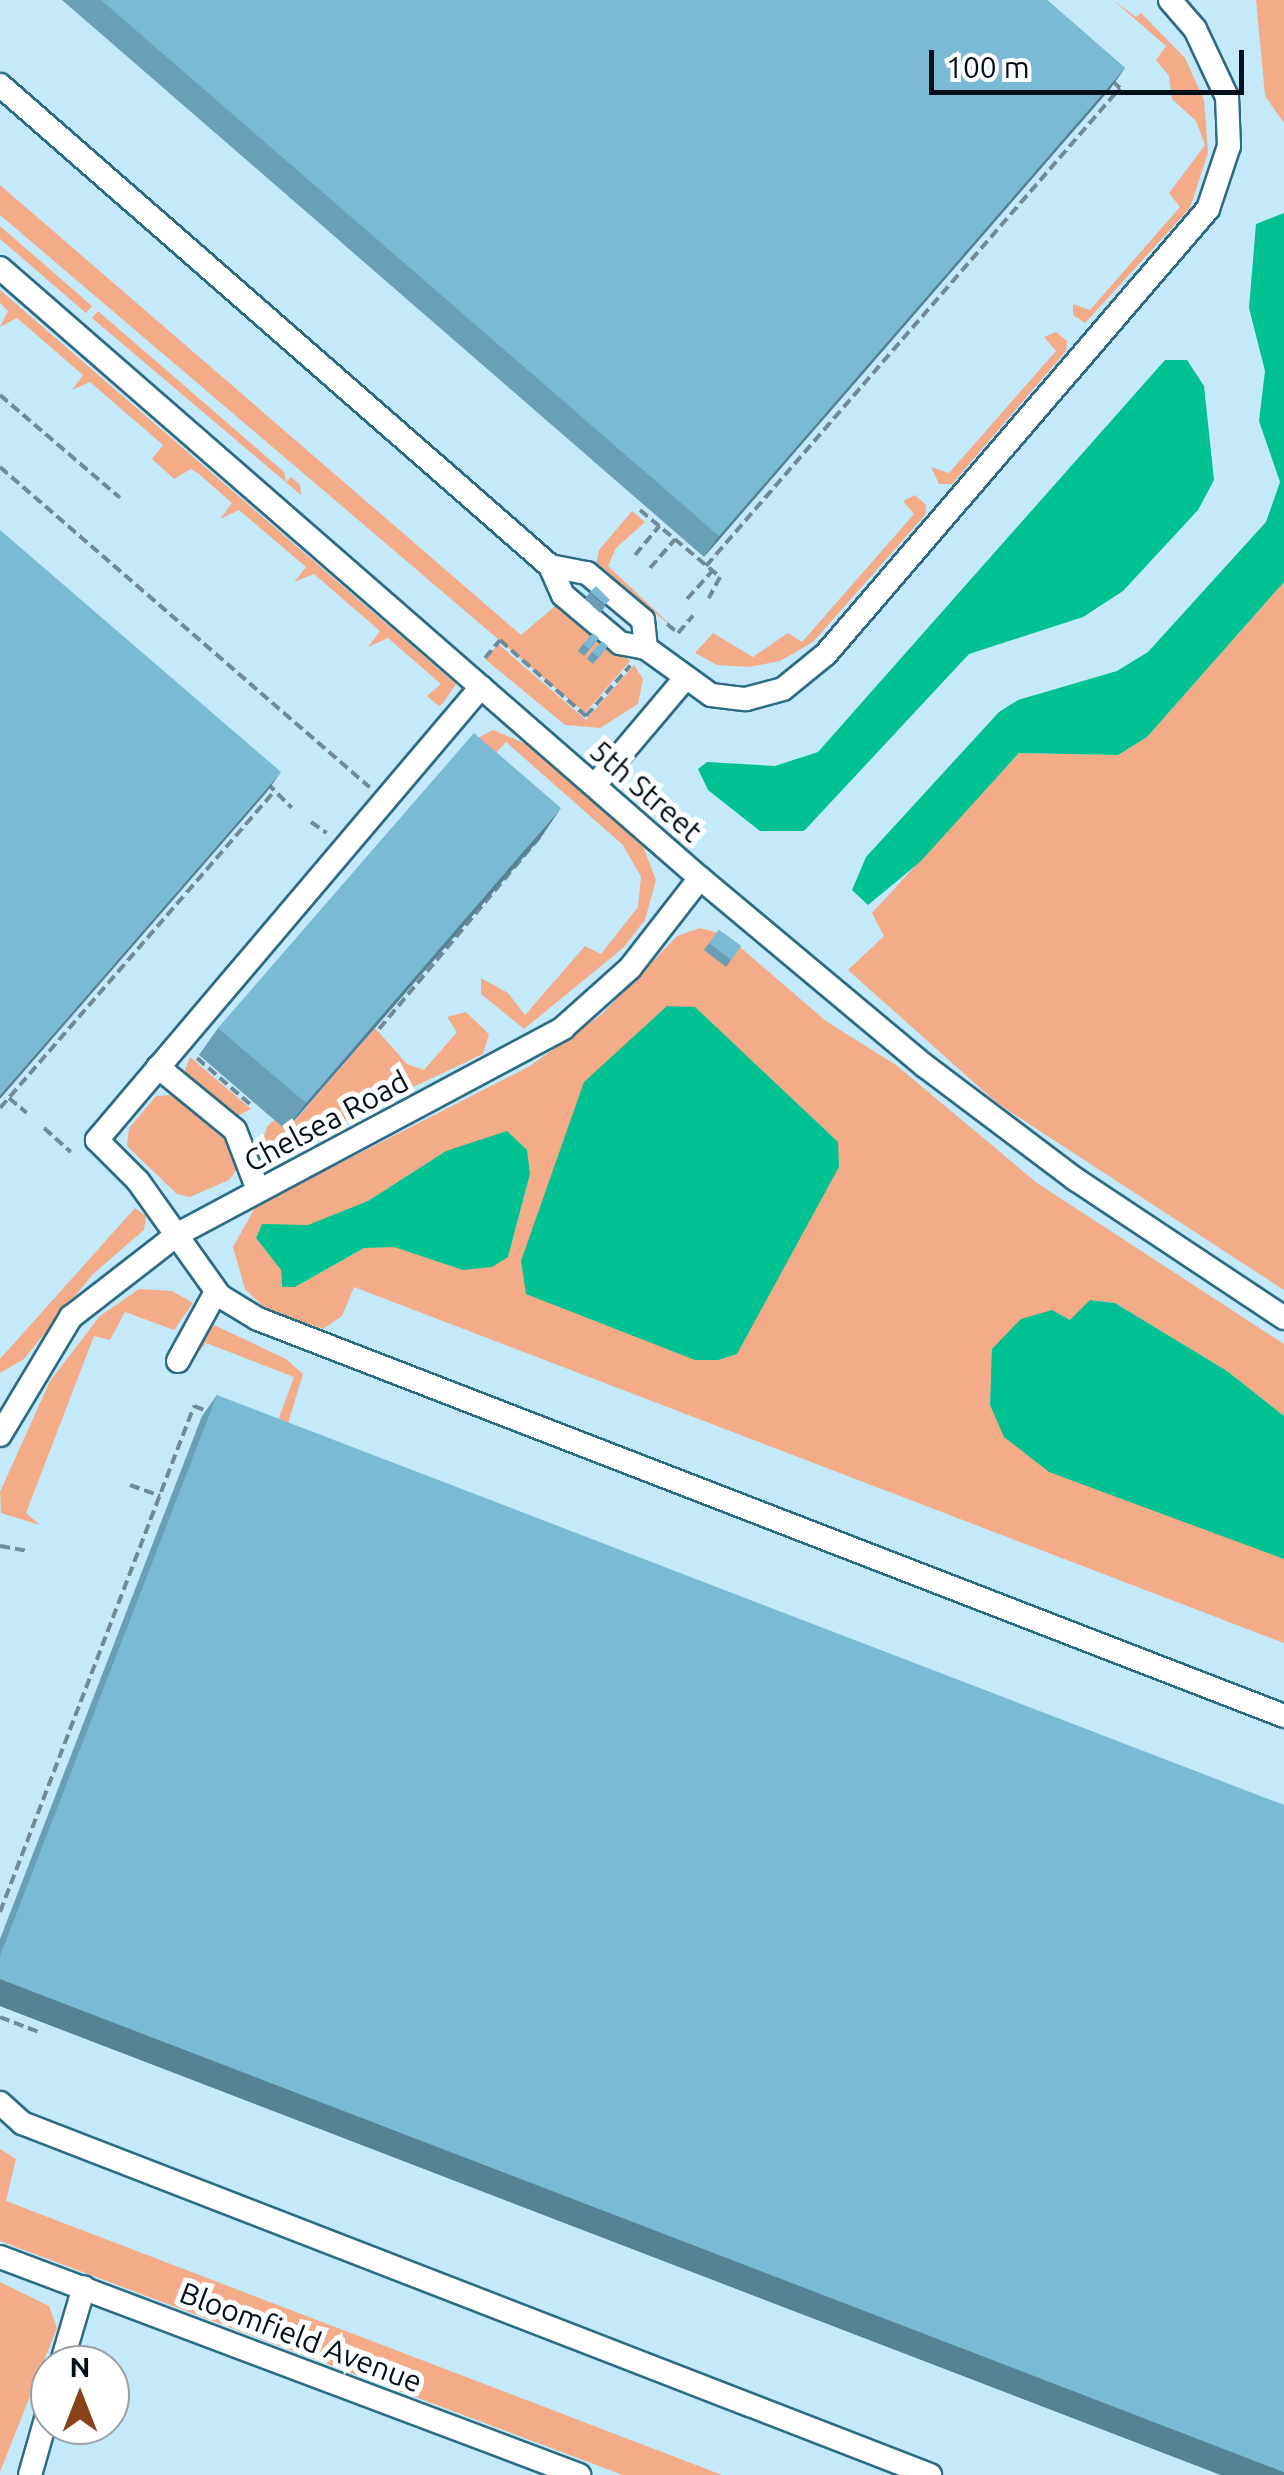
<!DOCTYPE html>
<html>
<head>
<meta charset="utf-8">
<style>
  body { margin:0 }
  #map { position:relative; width:1284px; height:2475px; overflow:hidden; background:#c4e9fa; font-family:Ubuntu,sans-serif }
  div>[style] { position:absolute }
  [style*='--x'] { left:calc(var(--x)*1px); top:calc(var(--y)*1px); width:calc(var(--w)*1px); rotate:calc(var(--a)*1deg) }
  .green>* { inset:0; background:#f4ac88 }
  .water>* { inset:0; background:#00c192 }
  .path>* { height:4px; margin-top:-2px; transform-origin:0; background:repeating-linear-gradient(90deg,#6f8b99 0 10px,transparent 0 15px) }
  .roads { filter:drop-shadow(2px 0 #2c6c85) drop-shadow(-2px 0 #2c6c85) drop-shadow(0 2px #2c6c85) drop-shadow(0 -2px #2c6c85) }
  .minor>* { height:22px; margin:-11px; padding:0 11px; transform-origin:11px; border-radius:11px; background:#fff }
  .wall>* { inset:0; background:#69a0b7 }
  .shaded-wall>* { inset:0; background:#558295 }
  .building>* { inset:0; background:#7abad5 }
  span { translate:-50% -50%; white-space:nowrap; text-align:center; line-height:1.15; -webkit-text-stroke:10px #fff; paint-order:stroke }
  .street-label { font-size:30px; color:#00101a }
  .north { position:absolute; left:30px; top:2345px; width:100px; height:100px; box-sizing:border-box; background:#fff; border:2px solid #999fa3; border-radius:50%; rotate:0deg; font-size:28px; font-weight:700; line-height:40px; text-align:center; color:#00101a }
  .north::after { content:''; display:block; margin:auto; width:35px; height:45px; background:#88431b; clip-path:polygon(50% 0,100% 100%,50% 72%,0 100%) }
  .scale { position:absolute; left:929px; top:50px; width:315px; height:45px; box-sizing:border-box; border:5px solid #00101a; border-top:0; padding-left:12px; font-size:30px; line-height:35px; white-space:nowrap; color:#00101a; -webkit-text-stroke:8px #fff; paint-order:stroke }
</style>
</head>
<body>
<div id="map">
  <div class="green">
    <div style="clip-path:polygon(1113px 0,1136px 17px,1141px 13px,1185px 58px,1204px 100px,1208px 153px,1190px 208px,1085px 323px,1073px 315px,1073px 304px,1090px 310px,1180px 207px,1169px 193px,1205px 145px,1196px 121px,1172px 99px,1169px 76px,1156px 60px,1166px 46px)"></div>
    <div style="clip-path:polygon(1256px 0,1284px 0,1284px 123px,1265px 96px)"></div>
    <div style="clip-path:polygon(0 185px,521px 635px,559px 603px,630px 661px,585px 713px,0 215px)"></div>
    <div style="clip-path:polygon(0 226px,92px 306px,86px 313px,0 239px)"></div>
    <div style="clip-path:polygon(0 290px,456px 684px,443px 703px,439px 706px,427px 696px,441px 684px,388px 638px,368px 647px,380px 631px,314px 574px,294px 582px,306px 567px,239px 510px,220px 519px,232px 503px,199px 474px,191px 469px,174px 479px,152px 459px,163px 445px,90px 382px,72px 390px,83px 375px,17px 318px,0 327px,8px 311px,0 303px)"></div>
    <div style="clip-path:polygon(98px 311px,284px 472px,286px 482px,291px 477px,300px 485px,301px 495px,92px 318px)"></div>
    <div style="clip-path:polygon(1056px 332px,1067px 341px,1066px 351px,952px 484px,939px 484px,931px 467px,949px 473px,1056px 351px,1044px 337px)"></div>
    <div style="clip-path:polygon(915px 495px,926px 505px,925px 515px,813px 642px,780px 661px,749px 667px,717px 665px,695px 653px,713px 633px,753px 657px,788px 633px,802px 642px,914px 514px,903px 501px)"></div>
    <div style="clip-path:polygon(632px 511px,645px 522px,616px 548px,608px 566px,677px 631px,596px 564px,599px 550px)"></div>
    <div style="clip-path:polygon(1284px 582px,1284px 1290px,997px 1103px,848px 970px,884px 936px,872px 913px,1019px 753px,1117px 755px,1147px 737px)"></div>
    <div style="clip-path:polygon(498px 644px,586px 720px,634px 665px,643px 679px,638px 704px,600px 728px,565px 725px,485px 659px)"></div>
    <div style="clip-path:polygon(493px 730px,526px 744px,643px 846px,656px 880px,645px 920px,623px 948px,524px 1029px,481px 994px,481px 978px,508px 993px,525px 1015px,585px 946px,601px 954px,638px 907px,641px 877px,623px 845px,506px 742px,496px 753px,476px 739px)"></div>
    <div style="clip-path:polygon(evenodd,700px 928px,726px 935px,826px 1021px,896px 1065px,1037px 1183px,1284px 1344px,1284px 1416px,1227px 1371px,1115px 1303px,1091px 1300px,1241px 1538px,1284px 1559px,1284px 1643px,354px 1287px,342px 1316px,323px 1329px,267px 1310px,245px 1289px,233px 1247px,256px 1206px,530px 1066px,602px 1014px,677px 936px,700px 928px,446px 1151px,530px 1174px,508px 1257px,463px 1270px,394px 1246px,364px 1248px,295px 1287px,282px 1287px,281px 1270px,256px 1238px,262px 1225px,308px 1226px,368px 1201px,446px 1151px)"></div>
    <div style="clip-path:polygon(466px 1012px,489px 1034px,483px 1054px,265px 1157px,261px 1146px,267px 1127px,274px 1120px,287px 1130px,375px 1028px,407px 1064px,424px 1070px,457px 1032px,447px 1017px)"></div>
    <div style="clip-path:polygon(190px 1057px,251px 1109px,235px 1117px,190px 1080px,185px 1070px)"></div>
    <div style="clip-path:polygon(172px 1095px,227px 1142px,238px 1168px,229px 1180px,190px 1197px,177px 1194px,127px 1146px,129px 1128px,156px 1096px)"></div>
    <div style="clip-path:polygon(135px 1208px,146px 1216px,144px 1230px,93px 1274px,24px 1359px,0 1373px,0 1359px)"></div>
    <div style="clip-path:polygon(139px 1289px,172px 1291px,193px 1303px,174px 1330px,125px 1312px,110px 1340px,94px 1336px,26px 1513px,40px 1525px,1px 1513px,0 1492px,50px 1381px,100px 1316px)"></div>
    <div style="clip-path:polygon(214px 1325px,286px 1359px,303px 1374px,281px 1446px,270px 1442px,294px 1377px,206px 1343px,195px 1357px,198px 1340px)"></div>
    <div style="clip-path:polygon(0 2149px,16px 2159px,6px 2201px,722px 2475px,623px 2475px,0 2241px)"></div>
    <div style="clip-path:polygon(0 2282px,49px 2306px,57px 2328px,0 2472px)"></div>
  </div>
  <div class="water">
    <div style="clip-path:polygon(1284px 213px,1284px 582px,1147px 737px,1118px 755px,1019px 753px,920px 862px,868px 905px,852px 890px,866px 857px,999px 712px,1018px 700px,1117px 671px,1148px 652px,1266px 522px,1280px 482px,1259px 421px,1265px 371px,1249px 308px,1256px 224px)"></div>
    <div style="clip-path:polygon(1165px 360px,1187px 360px,1204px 386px,1214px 480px,1198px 510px,1123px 591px,1083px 617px,969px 654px,804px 831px,760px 831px,708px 790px,698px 769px,707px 762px,775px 766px,818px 752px)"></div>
    <div style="clip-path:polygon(667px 1006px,695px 1007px,838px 1142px,839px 1167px,737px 1354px,718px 1360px,695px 1360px,526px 1294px,521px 1261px,584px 1082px)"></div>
    <div style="clip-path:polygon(507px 1131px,527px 1150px,530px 1174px,508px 1257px,492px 1267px,463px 1270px,394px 1247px,364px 1248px,295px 1287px,282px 1287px,281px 1270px,256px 1238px,262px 1224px,308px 1225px,368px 1201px,446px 1151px)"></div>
    <div style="clip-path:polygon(1090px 1300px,1115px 1303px,1227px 1371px,1284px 1416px,1284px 1559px,1049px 1472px,1004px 1437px,990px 1405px,992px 1349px,1021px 1319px,1052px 1310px,1070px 1320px)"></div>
  </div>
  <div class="path">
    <div style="--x:0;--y:395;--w:158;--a:40.6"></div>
    <div style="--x:0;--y:467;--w:489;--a:40.9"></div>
    <div style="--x:640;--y:510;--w:104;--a:39.9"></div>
    <div style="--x:720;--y:577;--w:24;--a:118"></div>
    <div style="--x:635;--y:555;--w:38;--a:-50"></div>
    <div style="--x:706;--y:566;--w:632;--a:-49.1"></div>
    <div style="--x:1120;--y:88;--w:12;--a:-138"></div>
    <div style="--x:650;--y:568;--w:38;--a:-49"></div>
    <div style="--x:687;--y:599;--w:38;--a:-48"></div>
    <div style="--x:667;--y:624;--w:14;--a:39"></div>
    <div style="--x:678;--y:633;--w:23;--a:-49"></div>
    <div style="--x:485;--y:658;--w:23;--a:-50"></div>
    <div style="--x:500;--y:640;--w:115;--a:41.5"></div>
    <div style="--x:586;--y:716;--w:67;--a:-48.7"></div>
    <div style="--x:267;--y:783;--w:35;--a:45"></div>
    <div style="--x:311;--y:822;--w:19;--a:35"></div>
    <div style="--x:379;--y:1029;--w:256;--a:-50.1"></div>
    <div style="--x:197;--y:1058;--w:72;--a:41"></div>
    <div style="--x:9;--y:1098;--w:23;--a:40"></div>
    <div style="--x:0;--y:1108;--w:420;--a:-49.1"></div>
    <div style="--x:44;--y:1128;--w:36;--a:42"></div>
    <div style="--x:130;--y:1485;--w:32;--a:20"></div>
    <div style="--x:0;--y:1546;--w:28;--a:10"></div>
    <div style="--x:0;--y:1912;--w:542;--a:-69.02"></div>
    <div style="--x:194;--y:1406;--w:14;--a:21"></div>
    <div style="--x:0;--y:2017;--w:42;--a:21"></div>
  </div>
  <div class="roads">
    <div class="minor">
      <div style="--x:0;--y:85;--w:731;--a:41.17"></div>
      <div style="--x:550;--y:566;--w:32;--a:66"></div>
      <div style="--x:563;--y:595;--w:75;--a:40.1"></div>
      <div style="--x:620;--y:643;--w:26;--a:11"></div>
      <div style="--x:646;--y:648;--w:80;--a:35.9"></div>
      <div style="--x:711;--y:695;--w:35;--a:7"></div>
      <div style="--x:746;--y:699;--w:38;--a:-15"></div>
      <div style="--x:783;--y:689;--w:55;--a:-39.1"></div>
      <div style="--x:826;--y:654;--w:586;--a:-49.36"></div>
      <div style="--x:1208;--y:209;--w:66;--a:-71.6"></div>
      <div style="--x:1229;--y:146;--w:49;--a:-92.3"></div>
      <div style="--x:1227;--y:97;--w:75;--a:-115.2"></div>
      <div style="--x:1195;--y:29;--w:38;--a:-131"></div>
      <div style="--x:0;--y:268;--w:928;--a:41.07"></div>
      <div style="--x:700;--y:878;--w:293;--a:39.9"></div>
      <div style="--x:925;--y:1066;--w:188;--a:37"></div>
      <div style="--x:1075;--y:1179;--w:251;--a:33.6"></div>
      <div style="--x:550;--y:566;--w:38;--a:11"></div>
      <div style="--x:587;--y:573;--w:73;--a:40"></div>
      <div style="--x:643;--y:620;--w:28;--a:84"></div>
      <div style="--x:481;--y:687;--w:594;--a:130.29"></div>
      <div style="--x:97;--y:1140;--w:58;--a:45"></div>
      <div style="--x:138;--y:1181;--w:141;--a:54.5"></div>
      <div style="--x:220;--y:1296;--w:44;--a:31.2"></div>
      <div style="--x:258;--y:1319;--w:1100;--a:21.15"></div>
      <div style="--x:595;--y:785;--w:136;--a:-49.8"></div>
      <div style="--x:158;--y:1067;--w:99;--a:39.3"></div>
      <div style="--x:235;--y:1130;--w:64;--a:69"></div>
      <div style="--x:178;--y:1361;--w:79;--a:-61.2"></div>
      <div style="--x:0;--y:1435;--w:138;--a:-59"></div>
      <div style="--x:71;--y:1317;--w:135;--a:-37.8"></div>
      <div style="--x:178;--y:1234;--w:437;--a:-28.1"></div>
      <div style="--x:563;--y:1028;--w:90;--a:-41.8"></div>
      <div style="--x:630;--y:968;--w:114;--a:-52.1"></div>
      <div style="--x:0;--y:2103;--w:30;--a:42"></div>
      <div style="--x:22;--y:2123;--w:974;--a:21.19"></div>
      <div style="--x:0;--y:2257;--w:619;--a:20.63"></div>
      <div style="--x:61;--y:2365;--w:81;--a:-73.6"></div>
      <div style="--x:30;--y:2475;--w:73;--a:-74.1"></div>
    </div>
  </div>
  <div class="wall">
    <div style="clip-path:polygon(62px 0,1047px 0,1125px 68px,1110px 89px,704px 557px)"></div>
    <div style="clip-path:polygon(590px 592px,605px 607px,600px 613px,585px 599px)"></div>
    <div style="clip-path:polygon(599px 638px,584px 656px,578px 651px,583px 644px)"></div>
    <div style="clip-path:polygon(608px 646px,593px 664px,587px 659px,592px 652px)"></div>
    <div style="clip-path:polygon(542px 836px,286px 1130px,199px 1055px,218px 1028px)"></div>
    <div style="clip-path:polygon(719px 930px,741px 946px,726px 967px,704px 950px)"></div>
    <div style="clip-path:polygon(217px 1395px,1284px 2475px,1221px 2475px,0 2006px,0 1939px,202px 1416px)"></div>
  </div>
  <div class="shaded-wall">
    <div style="clip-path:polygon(1125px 68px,1110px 89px,704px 557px,719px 536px)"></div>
    <div style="clip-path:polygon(281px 772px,266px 793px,0 1099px,0 1095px)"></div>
    <div style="clip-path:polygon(561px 808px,542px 836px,286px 1130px,306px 1103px)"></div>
    <div style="clip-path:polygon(0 1979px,1284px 2472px,1284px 2475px,1221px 2475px,0 2006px)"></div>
  </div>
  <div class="building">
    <div style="clip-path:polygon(101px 0,1047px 0,1125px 68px,719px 536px)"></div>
    <div style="clip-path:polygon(0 530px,281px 772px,0 1095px)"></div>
    <div style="clip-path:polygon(596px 586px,610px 600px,605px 605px,590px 592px)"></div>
    <div style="clip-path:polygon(593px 633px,599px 638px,589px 649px,583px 644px)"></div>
    <div style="clip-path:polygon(602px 641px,608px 646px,598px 657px,592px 652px)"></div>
    <div style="clip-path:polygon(474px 733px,561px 808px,306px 1103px,218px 1028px)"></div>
    <div style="clip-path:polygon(719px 930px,741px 946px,731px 960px,709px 943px)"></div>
    <div style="clip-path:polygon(217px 1395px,1284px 1805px,1284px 2472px,0 1979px,0 1956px)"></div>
  </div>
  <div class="street-label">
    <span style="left:646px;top:791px;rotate:41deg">5th Street</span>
    <span style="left:326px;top:1121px;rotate:-28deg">Chelsea Road</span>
    <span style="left:301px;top:2337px;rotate:21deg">Bloomfield Avenue</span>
  </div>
  <div class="north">N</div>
  <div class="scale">100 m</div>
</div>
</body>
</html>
